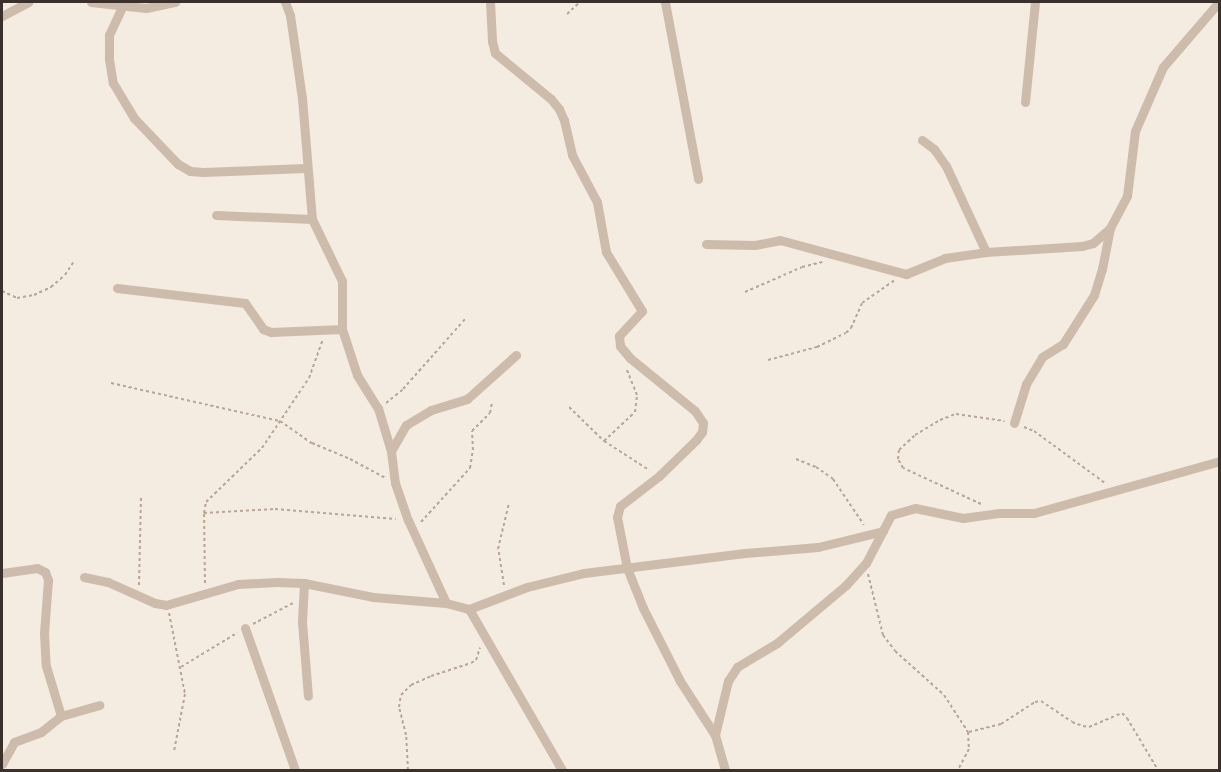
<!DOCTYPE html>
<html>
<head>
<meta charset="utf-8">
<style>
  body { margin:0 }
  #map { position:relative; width:1221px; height:772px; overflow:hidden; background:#f4ebe1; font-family:Mulish,sans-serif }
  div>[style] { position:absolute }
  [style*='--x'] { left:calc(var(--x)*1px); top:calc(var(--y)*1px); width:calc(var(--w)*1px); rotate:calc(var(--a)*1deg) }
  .path>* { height:2px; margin-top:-1px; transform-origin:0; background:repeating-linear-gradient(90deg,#b9a596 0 3px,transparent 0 6px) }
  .street>* { height:9px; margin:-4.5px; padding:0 4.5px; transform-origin:4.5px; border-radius:4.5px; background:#cdbbac }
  span { translate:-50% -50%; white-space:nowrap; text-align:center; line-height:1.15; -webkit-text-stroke:4.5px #fbf5ee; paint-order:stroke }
  .frame { position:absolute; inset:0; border:3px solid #3b302b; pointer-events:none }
</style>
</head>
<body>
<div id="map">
  <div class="path">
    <div style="--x:567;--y:14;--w:18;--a:-43"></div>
    <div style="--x:2;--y:291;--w:17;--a:25"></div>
    <div style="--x:17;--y:298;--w:17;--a:-10"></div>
    <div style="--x:34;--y:295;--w:19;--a:-25"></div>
    <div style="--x:51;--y:287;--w:18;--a:-41"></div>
    <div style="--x:65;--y:275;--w:17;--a:-57"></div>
    <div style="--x:745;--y:292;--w:62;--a:-23.7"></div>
    <div style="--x:802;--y:267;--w:21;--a:-14"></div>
    <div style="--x:768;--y:360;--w:51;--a:-14.9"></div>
    <div style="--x:817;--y:347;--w:32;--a:-26"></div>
    <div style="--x:846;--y:333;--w:7;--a:-45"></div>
    <div style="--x:851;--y:328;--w:27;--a:-66"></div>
    <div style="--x:862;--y:303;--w:39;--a:-35"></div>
    <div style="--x:111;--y:383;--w:173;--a:12.7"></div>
    <div style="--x:280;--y:421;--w:39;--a:35"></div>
    <div style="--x:312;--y:443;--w:41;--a:22.8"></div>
    <div style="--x:350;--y:459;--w:40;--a:28"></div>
    <div style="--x:386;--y:403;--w:22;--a:-39"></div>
    <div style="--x:403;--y:389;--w:95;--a:-48.4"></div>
    <div style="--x:569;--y:407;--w:49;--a:44.2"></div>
    <div style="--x:604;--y:441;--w:54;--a:32.8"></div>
    <div style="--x:1024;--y:427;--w:11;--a:22"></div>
    <div style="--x:1034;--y:431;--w:88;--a:36.2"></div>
    <div style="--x:604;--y:441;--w:42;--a:-43.1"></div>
    <div style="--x:635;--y:412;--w:17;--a:-83"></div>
    <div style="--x:637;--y:395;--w:27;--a:-112"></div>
    <div style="--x:796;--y:459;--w:22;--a:22"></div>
    <div style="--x:816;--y:467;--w:21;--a:35"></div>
    <div style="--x:833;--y:479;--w:55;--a:56"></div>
    <div style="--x:981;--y:504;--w:86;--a:-155.2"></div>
    <div style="--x:903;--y:468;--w:10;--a:-119"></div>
    <div style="--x:898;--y:459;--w:9;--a:-84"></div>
    <div style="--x:899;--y:450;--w:22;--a:-43"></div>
    <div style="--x:915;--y:435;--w:29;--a:-31"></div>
    <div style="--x:940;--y:420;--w:17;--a:-21"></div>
    <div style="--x:956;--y:414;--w:49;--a:8.3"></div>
    <div style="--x:204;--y:513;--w:71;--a:-3.2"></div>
    <div style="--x:275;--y:509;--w:121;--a:4.7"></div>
    <div style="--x:421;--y:522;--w:73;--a:-47.8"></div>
    <div style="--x:470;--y:468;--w:18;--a:-81"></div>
    <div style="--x:473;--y:450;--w:19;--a:-93"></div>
    <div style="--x:472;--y:431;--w:25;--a:-45"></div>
    <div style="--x:490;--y:413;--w:10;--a:-79"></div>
    <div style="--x:868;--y:574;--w:63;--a:76.2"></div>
    <div style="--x:883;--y:635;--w:20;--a:53"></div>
    <div style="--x:895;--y:651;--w:66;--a:41.9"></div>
    <div style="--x:944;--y:695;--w:44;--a:57"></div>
    <div style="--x:968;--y:732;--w:17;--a:87"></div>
    <div style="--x:969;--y:749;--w:24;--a:118"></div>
    <div style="--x:205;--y:583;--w:70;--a:-90.8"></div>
    <div style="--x:204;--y:513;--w:11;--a:-80"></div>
    <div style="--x:206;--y:502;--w:78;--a:-44"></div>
    <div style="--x:262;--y:448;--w:84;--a:-56.1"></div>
    <div style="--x:309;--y:378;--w:41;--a:-70.3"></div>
    <div style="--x:139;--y:585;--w:90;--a:-88.7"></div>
    <div style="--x:504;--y:585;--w:36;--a:-99"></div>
    <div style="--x:498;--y:549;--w:47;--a:-76.6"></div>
    <div style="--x:169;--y:613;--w:83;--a:78.8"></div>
    <div style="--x:185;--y:694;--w:58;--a:100.9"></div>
    <div style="--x:253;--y:624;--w:45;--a:-27.7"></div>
    <div style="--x:181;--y:667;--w:66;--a:-31.3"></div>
    <div style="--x:969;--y:732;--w:33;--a:-14"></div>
    <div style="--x:1001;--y:724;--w:40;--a:-32.9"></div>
    <div style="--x:1035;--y:702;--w:6;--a:-9"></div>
    <div style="--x:1041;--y:701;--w:37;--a:34"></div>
    <div style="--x:1072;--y:722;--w:12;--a:20"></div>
    <div style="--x:1083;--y:726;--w:6;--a:9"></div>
    <div style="--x:1089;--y:727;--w:36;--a:-23"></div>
    <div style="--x:1122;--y:713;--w:7;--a:45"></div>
    <div style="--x:1127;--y:718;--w:61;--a:59.2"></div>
    <div style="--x:408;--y:770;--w:35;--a:-93"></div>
    <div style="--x:406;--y:735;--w:29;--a:-104"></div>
    <div style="--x:399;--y:707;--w:12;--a:-81"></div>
    <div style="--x:401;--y:695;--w:14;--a:-45"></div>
    <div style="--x:411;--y:685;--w:22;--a:-24"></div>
    <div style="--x:431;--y:676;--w:42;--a:-18"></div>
    <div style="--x:471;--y:663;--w:6;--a:-31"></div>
    <div style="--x:476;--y:660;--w:13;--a:-72"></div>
  </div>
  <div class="street">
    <div style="--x:91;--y:2;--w:55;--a:6.2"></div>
    <div style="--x:146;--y:8;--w:30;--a:-12"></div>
    <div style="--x:285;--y:2;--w:14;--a:69"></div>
    <div style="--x:290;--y:15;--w:84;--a:81.8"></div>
    <div style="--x:302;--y:98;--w:121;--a:85.3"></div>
    <div style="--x:312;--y:219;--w:69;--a:64.2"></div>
    <div style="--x:342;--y:281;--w:48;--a:90"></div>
    <div style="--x:342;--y:329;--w:48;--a:71.9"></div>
    <div style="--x:357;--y:375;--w:39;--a:58"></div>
    <div style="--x:378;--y:408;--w:45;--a:73.2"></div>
    <div style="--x:391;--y:451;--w:32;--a:83"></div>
    <div style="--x:395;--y:483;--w:39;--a:71"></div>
    <div style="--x:408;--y:520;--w:91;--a:65.4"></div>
    <div style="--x:490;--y:2;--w:39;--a:87"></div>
    <div style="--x:492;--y:41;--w:12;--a:76"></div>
    <div style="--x:495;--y:53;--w:72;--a:39.4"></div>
    <div style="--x:551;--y:99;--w:13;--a:51"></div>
    <div style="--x:559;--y:109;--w:12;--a:66"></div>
    <div style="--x:564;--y:120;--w:36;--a:77"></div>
    <div style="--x:572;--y:155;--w:53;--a:62"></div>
    <div style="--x:597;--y:202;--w:51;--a:79.8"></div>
    <div style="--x:606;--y:252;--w:69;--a:58.6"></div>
    <div style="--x:642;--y:311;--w:34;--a:133"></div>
    <div style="--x:619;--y:336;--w:10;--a:84"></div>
    <div style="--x:620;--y:346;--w:16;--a:50"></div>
    <div style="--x:630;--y:358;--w:84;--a:39.2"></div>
    <div style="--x:695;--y:411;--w:14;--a:56"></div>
    <div style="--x:703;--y:423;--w:9;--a:96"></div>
    <div style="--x:702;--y:432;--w:10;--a:127"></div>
    <div style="--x:696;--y:440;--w:52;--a:135.8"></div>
    <div style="--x:659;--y:476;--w:49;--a:142.4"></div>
    <div style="--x:620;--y:506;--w:11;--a:105"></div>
    <div style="--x:617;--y:517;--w:52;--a:78.9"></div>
    <div style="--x:627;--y:568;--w:43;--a:68.2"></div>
    <div style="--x:643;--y:608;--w:82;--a:63.1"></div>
    <div style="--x:680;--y:681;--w:64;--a:57.1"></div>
    <div style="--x:715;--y:735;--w:36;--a:74"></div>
    <div style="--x:665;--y:2;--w:180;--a:79.4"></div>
    <div style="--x:122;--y:7;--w:31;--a:115"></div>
    <div style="--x:109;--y:35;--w:24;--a:90"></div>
    <div style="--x:109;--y:59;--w:24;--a:81"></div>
    <div style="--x:113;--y:83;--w:41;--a:59"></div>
    <div style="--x:134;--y:118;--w:64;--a:46.3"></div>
    <div style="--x:178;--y:164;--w:14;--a:30"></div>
    <div style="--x:190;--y:171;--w:13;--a:4"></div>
    <div style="--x:203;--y:172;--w:103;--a:-2.2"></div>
    <div style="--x:2;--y:16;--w:30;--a:-28"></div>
    <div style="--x:1025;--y:102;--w:100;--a:-84.3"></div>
    <div style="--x:922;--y:140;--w:15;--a:37"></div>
    <div style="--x:934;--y:149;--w:21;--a:55"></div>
    <div style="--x:946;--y:166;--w:95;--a:65.1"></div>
    <div style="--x:216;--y:215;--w:96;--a:2.4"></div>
    <div style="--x:706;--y:244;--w:49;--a:1.2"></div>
    <div style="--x:755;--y:245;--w:25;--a:-11"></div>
    <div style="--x:780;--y:240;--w:131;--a:15.1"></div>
    <div style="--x:906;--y:274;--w:42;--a:-22.3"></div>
    <div style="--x:945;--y:258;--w:41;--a:-8.3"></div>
    <div style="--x:986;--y:252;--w:96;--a:-3.6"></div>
    <div style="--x:1082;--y:246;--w:11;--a:-15"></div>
    <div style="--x:1093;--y:243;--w:23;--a:-41"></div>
    <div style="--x:1110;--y:228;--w:36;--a:-62"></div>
    <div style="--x:1127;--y:196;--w:65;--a:-83"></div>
    <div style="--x:1135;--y:131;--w:70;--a:-66.4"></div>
    <div style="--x:1163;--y:67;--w:86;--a:-49.3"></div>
    <div style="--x:117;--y:288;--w:129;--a:6.7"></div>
    <div style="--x:245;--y:303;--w:32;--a:55"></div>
    <div style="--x:263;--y:329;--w:9;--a:21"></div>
    <div style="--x:271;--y:332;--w:71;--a:-2.4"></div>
    <div style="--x:1014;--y:423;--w:41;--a:-72.9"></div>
    <div style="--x:1026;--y:384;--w:31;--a:-59"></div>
    <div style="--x:1042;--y:357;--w:25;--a:-32"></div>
    <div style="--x:1063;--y:344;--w:58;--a:-57.7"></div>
    <div style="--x:1094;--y:295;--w:27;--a:-73"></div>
    <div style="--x:1102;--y:269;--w:42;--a:-79"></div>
    <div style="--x:391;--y:451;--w:30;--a:-60"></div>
    <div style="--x:406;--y:425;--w:29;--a:-31"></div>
    <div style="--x:431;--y:410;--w:38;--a:-17"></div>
    <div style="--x:467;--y:399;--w:66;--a:-41.9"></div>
    <div style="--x:2;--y:573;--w:35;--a:-8"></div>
    <div style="--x:37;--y:568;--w:9;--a:27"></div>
    <div style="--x:45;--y:572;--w:9;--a:69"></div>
    <div style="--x:48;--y:580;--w:53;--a:94.3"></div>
    <div style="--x:44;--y:633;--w:33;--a:87"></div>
    <div style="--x:46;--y:666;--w:52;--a:73.3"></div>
    <div style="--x:84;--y:577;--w:25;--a:12"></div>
    <div style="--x:108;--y:582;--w:51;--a:24.1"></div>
    <div style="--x:155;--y:603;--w:11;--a:10"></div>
    <div style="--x:166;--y:605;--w:75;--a:-16.3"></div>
    <div style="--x:238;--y:584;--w:39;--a:-3"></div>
    <div style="--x:277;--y:582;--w:27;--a:2"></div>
    <div style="--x:304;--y:583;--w:70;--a:11.5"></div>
    <div style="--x:373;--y:597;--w:73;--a:4.7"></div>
    <div style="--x:446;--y:603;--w:24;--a:15"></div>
    <div style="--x:469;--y:609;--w:186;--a:60"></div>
    <div style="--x:304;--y:583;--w:39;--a:93"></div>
    <div style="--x:302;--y:622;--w:74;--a:85.4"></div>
    <div style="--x:469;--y:609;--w:62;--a:-20.8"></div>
    <div style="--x:527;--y:587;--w:59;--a:-13.8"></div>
    <div style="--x:584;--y:573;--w:162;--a:-7.1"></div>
    <div style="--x:745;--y:553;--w:73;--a:-4.7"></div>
    <div style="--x:818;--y:547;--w:67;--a:-13.8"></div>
    <div style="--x:245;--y:628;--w:151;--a:70.6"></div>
    <div style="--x:715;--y:735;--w:56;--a:-76.5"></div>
    <div style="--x:728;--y:681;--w:17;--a:-57"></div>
    <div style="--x:737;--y:667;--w:47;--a:-31"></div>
    <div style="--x:777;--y:643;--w:90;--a:-40"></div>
    <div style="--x:846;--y:585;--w:30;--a:-48"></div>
    <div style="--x:866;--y:563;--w:54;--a:-62.5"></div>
    <div style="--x:891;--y:515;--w:25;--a:-16"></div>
    <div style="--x:915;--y:508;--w:49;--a:11.8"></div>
    <div style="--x:963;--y:518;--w:37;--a:-8"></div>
    <div style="--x:1000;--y:513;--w:34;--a:0"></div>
    <div style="--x:1034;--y:513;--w:193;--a:-15.6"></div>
    <div style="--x:2;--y:764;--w:25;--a:-61"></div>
    <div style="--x:14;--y:742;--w:29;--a:-20"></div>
    <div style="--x:41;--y:732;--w:26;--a:-39"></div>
    <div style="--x:61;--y:716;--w:40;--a:-16"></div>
  </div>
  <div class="frame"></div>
</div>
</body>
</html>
